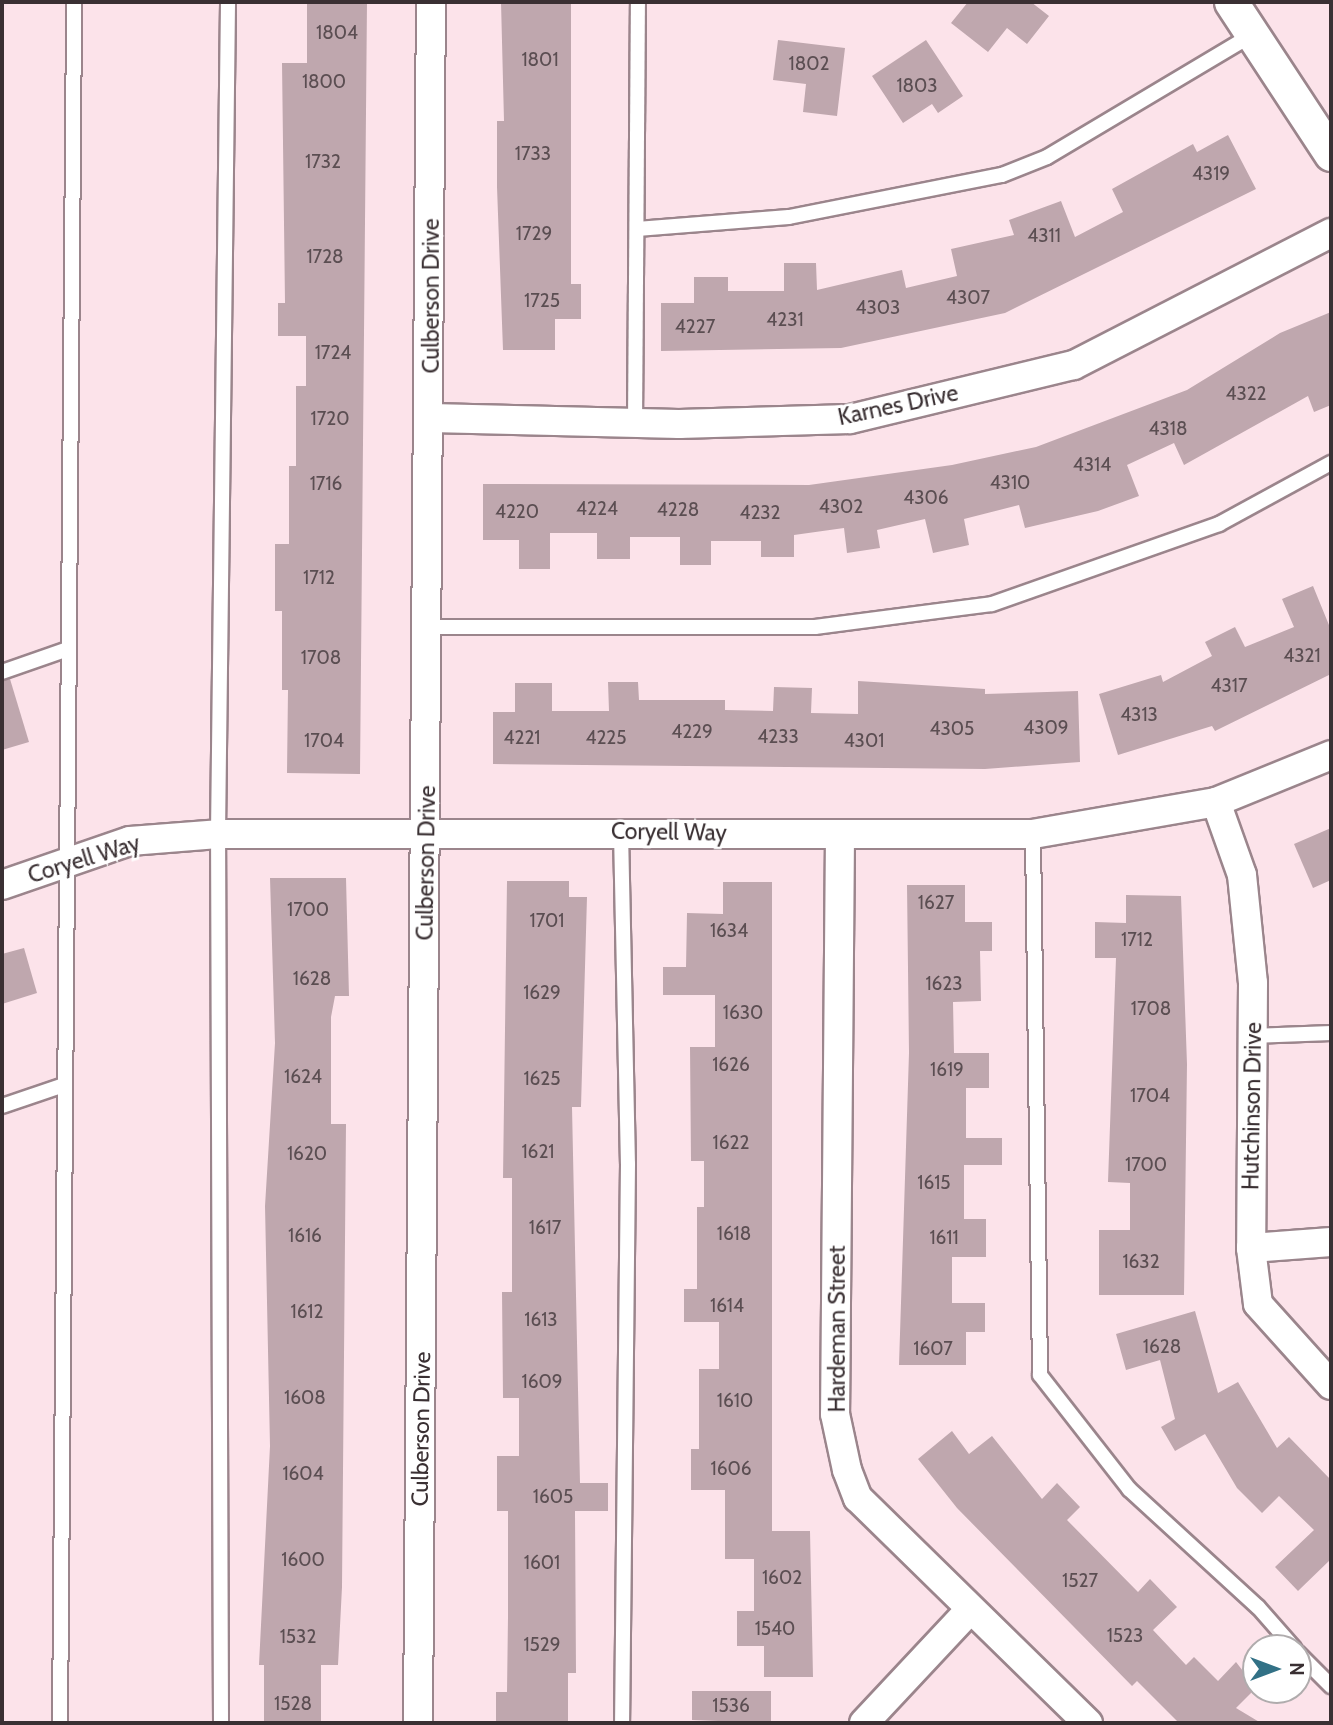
<!DOCTYPE html>
<html>
<head>
<meta charset="utf-8">
<style>
  body { margin:0 }
  #map { position:relative; width:1333px; height:1725px; overflow:hidden; background:#fce3ea; font-family:Cabin,sans-serif }
  div>[style] { position:absolute }
  [style*='--x'] { left:calc(var(--x)*1px); top:calc(var(--y)*1px); width:calc(var(--w)*1px); rotate:calc(var(--a)*1deg) }
  .building>* { inset:0; background:#bfa7ae }
  .roads { filter:drop-shadow(2px 0 #9b858c) drop-shadow(-2px 0 #9b858c) drop-shadow(0 2px #9b858c) drop-shadow(0 -2px #9b858c) }
  .service>* { height:14px; margin:-7px; padding:0 7px; transform-origin:7px; border-radius:7px; background:#fff }
  .minor>* { height:28px; margin:-14px; padding:0 14px; transform-origin:14px; border-radius:14px; background:#fff }
  .tertiary>* { height:33px; margin:-16.5px; padding:0 16.5px; transform-origin:16.5px; border-radius:16.5px; background:#fff }
  span { translate:-50% -50%; white-space:nowrap; text-align:center; line-height:1.15; -webkit-text-stroke:5px #fff; paint-order:stroke }
  .number-label { font-size:19px; color:#5b4e52 }
  .number-label span { -webkit-text-stroke-width:0 }
  .street-label { font-size:23px; color:#3a3033 }
  .frame { position:absolute; inset:0; border:4px solid #3a3033; pointer-events:none }
  .north { position:absolute; left:1242px; top:1634px; width:70px; height:70px; box-sizing:border-box; background:#fff; border:2px solid #b0acad; border-radius:50%; rotate:90deg; font-size:19px; font-weight:700; line-height:28px; text-align:center; color:#3a3033 }
  .north::after { content:''; display:block; margin:auto; width:24px; height:32px; background:#327186; clip-path:polygon(50% 0,100% 100%,50% 72%,0 100%) }
</style>
</head>
<body>
<div id="map">
  <div class="building">
    <div style="clip-path:polygon(307px 2px,367px 2px,360px 774px,287px 773px,288px 690px,282px 690px,282px 611px,275px 611px,275px 544px,289px 544px,289px 466px,296px 466px,296px 386px,306px 386px,306px 336px,278px 336px,278px 303px,285px 303px,282px 63px,307px 63px)"></div>
    <div style="clip-path:polygon(501px 2px,571px 2px,571px 284px,581px 284px,581px 319px,555px 319px,555px 350px,503px 350px,497px 187px,497px 121px,504px 121px)"></div>
    <div style="clip-path:polygon(968px 2px,1031px 2px,1049px 16px,1027px 44px,1007px 28px,988px 52px,951px 23px)"></div>
    <div style="clip-path:polygon(778px 40px,845px 48px,837px 116px,803px 112px,806px 84px,773px 80px)"></div>
    <div style="clip-path:polygon(926px 40px,963px 96px,938px 113px,932px 104px,903px 123px,872px 76px)"></div>
    <div style="clip-path:polygon(1228px 135px,1256px 189px,1005px 313px,841px 348px,661px 351px,661px 303px,694px 303px,694px 277px,728px 277px,728px 291px,784px 291px,784px 263px,816px 263px,817px 290px,902px 270px,906px 288px,957px 276px,951px 249px,1014px 235px,1009px 220px,1061px 201px,1075px 237px,1123px 212px,1112px 189px,1193px 144px,1197px 152px)"></div>
    <div style="clip-path:polygon(1331px 312px,1331px 405px,1314px 412px,1308px 396px,1184px 465px,1174px 443px,1127px 465px,1139px 496px,1098px 511px,1025px 528px,1019px 505px,964px 519px,969px 545px,933px 553px,925px 519px,877px 530px,880px 548px,847px 553px,844px 528px,794px 535px,794px 557px,761px 557px,761px 541px,711px 541px,711px 565px,680px 565px,680px 537px,630px 537px,630px 559px,597px 559px,597px 533px,550px 533px,550px 569px,519px 569px,519px 540px,483px 540px,483px 484px,809px 485px,952px 465px,1036px 447px,1187px 390px,1280px 333px)"></div>
    <div style="clip-path:polygon(1313px 586px,1331px 630px,1331px 674px,1215px 731px,1212px 726px,1118px 755px,1099px 694px,1161px 675px,1163px 682px,1212px 656px,1205px 642px,1235px 627px,1245px 647px,1294px 627px,1282px 599px)"></div>
    <div style="clip-path:polygon(10px 679px,29px 742px,2px 750px,2px 681px)"></div>
    <div style="clip-path:polygon(858px 681px,985px 689px,985px 694px,1078px 691px,1080px 762px,985px 769px,493px 764px,493px 712px,515px 712px,515px 683px,552px 683px,552px 711px,609px 711px,608px 682px,638px 682px,639px 700px,725px 700px,725px 710px,773px 711px,774px 687px,812px 688px,811px 713px,858px 714px)"></div>
    <div style="clip-path:polygon(1331px 828px,1331px 880px,1313px 888px,1294px 844px)"></div>
    <div style="clip-path:polygon(270px 878px,346px 878px,349px 996px,335px 996px,331px 1017px,331px 1124px,346px 1124px,342px 1587px,338px 1665px,321px 1665px,321px 1723px,264px 1723px,264px 1665px,259px 1665px,270px 1446px,265px 1206px,275px 1043px)"></div>
    <div style="clip-path:polygon(507px 881px,569px 881px,569px 897px,587px 897px,581px 1107px,572px 1107px,580px 1483px,608px 1483px,608px 1511px,575px 1511px,576px 1673px,568px 1673px,568px 1723px,496px 1723px,496px 1692px,507px 1692px,508px 1616px,508px 1511px,497px 1511px,497px 1456px,519px 1456px,519px 1398px,503px 1398px,502px 1292px,512px 1292px,512px 1178px,503px 1178px)"></div>
    <div style="clip-path:polygon(723px 882px,772px 882px,772px 1531px,810px 1531px,813px 1677px,764px 1677px,764px 1646px,737px 1646px,737px 1611px,754px 1611px,754px 1559px,725px 1559px,725px 1490px,691px 1490px,691px 1449px,699px 1449px,699px 1369px,719px 1369px,719px 1322px,684px 1322px,684px 1289px,697px 1289px,697px 1207px,704px 1207px,704px 1161px,691px 1161px,690px 1047px,715px 1047px,715px 995px,663px 995px,663px 967px,686px 967px,687px 913px,723px 914px)"></div>
    <div style="clip-path:polygon(907px 885px,965px 885px,965px 922px,992px 922px,992px 951px,980px 951px,981px 1001px,953px 1002px,954px 1053px,989px 1053px,989px 1088px,966px 1088px,966px 1138px,1002px 1138px,1002px 1165px,964px 1165px,964px 1219px,986px 1219px,986px 1257px,952px 1257px,952px 1303px,985px 1303px,985px 1332px,966px 1332px,966px 1365px,899px 1365px,909px 1053px)"></div>
    <div style="clip-path:polygon(1126px 895px,1181px 896px,1187px 1064px,1184px 1295px,1099px 1295px,1099px 1230px,1130px 1230px,1130px 1183px,1108px 1182px,1116px 958px,1095px 958px,1095px 922px,1126px 923px)"></div>
    <div style="clip-path:polygon(24px 948px,37px 993px,2px 1004px,2px 954px)"></div>
    <div style="clip-path:polygon(1195px 1311px,1218px 1393px,1238px 1382px,1277px 1448px,1289px 1437px,1331px 1480px,1331px 1559px,1298px 1591px,1275px 1567px,1314px 1530px,1279px 1496px,1262px 1513px,1237px 1488px,1205px 1434px,1175px 1451px,1161px 1427px,1175px 1419px,1160px 1360px,1126px 1370px,1116px 1334px)"></div>
    <div style="clip-path:polygon(952px 1431px,969px 1454px,992px 1436px,1042px 1499px,1057px 1483px,1080px 1507px,1067px 1520px,1138px 1592px,1150px 1579px,1177px 1607px,1153px 1630px,1186px 1665px,1194px 1657px,1218px 1681px,1236px 1662px,1256px 1688px,1236px 1708px,1261px 1723px,1179px 1723px,1137px 1681px,1132px 1686px,957px 1508px,918px 1459px)"></div>
    <div style="clip-path:polygon(692px 1691px,771px 1691px,771px 1723px,692px 1720px)"></div>
  </div>
  <div class="roads">
    <div class="service">
      <div style="--x:637;--y:229;--w:152;--a:-4.5"></div>
      <div style="--x:789;--y:217;--w:217;--a:-11.2"></div>
      <div style="--x:1002;--y:175;--w:48;--a:-21.8"></div>
      <div style="--x:1047;--y:157;--w:239;--a:-30.8"></div>
      <div style="--x:635;--y:423;--w:421;--a:-89.6"></div>
      <div style="--x:429;--y:627;--w:386;--a:0"></div>
      <div style="--x:815;--y:627;--w:178;--a:-7.4"></div>
      <div style="--x:992;--y:604;--w:241;--a:-19.4"></div>
      <div style="--x:1219;--y:524;--w:128;--a:-28.6"></div>
      <div style="--x:2;--y:672;--w:67;--a:-19.2"></div>
      <div style="--x:621;--y:832;--w:332;--a:88.8"></div>
      <div style="--x:628;--y:1164;--w:559;--a:90.61"></div>
      <div style="--x:1033;--y:834;--w:541;--a:89.26"></div>
      <div style="--x:1040;--y:1375;--w:145;--a:52"></div>
      <div style="--x:1129;--y:1489;--w:175;--a:42.5"></div>
      <div style="--x:1258;--y:1607;--w:55;--a:48.7"></div>
      <div style="--x:1252;--y:1036;--w:79;--a:-2.2"></div>
      <div style="--x:2;--y:1106;--w:65;--a:-18.7"></div>
      <div style="--x:1298;--y:1653;--w:47;--a:45"></div>
      <div style="--x:60;--y:1723;--w:1721;--a:-89.53"></div>
      <div style="--x:221;--y:1723;--w:889;--a:-90.19"></div>
      <div style="--x:218;--y:834;--w:832;--a:-89.31"></div>
    </div>
    <div class="minor">
      <div style="--x:431;--y:418;--w:248;--a:1.4"></div>
      <div style="--x:679;--y:424;--w:171;--a:-1.7"></div>
      <div style="--x:850;--y:419;--w:230;--a:-13.6"></div>
      <div style="--x:1074;--y:365;--w:289;--a:-27.2"></div>
      <div style="--x:1216;--y:802;--w:77;--a:70.4"></div>
      <div style="--x:1242;--y:875;--w:109;--a:84.2"></div>
      <div style="--x:1253;--y:983;--w:265;--a:90.4"></div>
      <div style="--x:1251;--y:1248;--w:56;--a:82.9"></div>
      <div style="--x:1258;--y:1304;--w:109;--a:48"></div>
      <div style="--x:840;--y:835;--w:579;--a:90.49"></div>
      <div style="--x:835;--y:1414;--w:57;--a:77.9"></div>
      <div style="--x:847;--y:1470;--w:30;--a:69"></div>
      <div style="--x:858;--y:1498;--w:322;--a:44.4"></div>
      <div style="--x:2;--y:885;--w:135;--a:-19"></div>
      <div style="--x:130;--y:841;--w:88;--a:-4.5"></div>
      <div style="--x:218;--y:834;--w:815;--a:0"></div>
      <div style="--x:1033;--y:834;--w:186;--a:-9.9"></div>
      <div style="--x:1216;--y:802;--w:124;--a:-22.2"></div>
      <div style="--x:1251;--y:1248;--w:80;--a:-4.3"></div>
      <div style="--x:418;--y:1723;--w:1721;--a:-89.57"></div>
      <div style="--x:864;--y:1723;--w:152;--a:-46.9"></div>
    </div>
    <div class="tertiary">
      <div style="--x:1231;--y:2;--w:182;--a:56.7"></div>
    </div>
  </div>
  <div class="number-label">
    <span style="left:337px;top:33px">1804</span>
    <span style="left:540px;top:60px">1801</span>
    <span style="left:809px;top:64px">1802</span>
    <span style="left:324px;top:82px">1800</span>
    <span style="left:917px;top:86px">1803</span>
    <span style="left:533px;top:154px">1733</span>
    <span style="left:323px;top:162px">1732</span>
    <span style="left:1211px;top:174px">4319</span>
    <span style="left:534px;top:234px">1729</span>
    <span style="left:1044px;top:236px">4311</span>
    <span style="left:325px;top:257px">1728</span>
    <span style="left:968px;top:298px">4307</span>
    <span style="left:542px;top:301px">1725</span>
    <span style="left:878px;top:308px">4303</span>
    <span style="left:785px;top:320px">4231</span>
    <span style="left:695px;top:327px">4227</span>
    <span style="left:333px;top:353px">1724</span>
    <span style="left:1246px;top:394px">4322</span>
    <span style="left:330px;top:419px">1720</span>
    <span style="left:1168px;top:429px">4318</span>
    <span style="left:1092px;top:465px">4314</span>
    <span style="left:1010px;top:483px">4310</span>
    <span style="left:326px;top:484px">1716</span>
    <span style="left:926px;top:498px">4306</span>
    <span style="left:841px;top:507px">4302</span>
    <span style="left:597px;top:509px">4224</span>
    <span style="left:678px;top:510px">4228</span>
    <span style="left:517px;top:512px">4220</span>
    <span style="left:760px;top:513px">4232</span>
    <span style="left:319px;top:578px">1712</span>
    <span style="left:1302px;top:656px">4321</span>
    <span style="left:321px;top:658px">1708</span>
    <span style="left:1229px;top:686px">4317</span>
    <span style="left:1139px;top:715px">4313</span>
    <span style="left:1046px;top:728px">4309</span>
    <span style="left:952px;top:729px">4305</span>
    <span style="left:692px;top:732px">4229</span>
    <span style="left:778px;top:737px">4233</span>
    <span style="left:522px;top:738px">4221</span>
    <span style="left:606px;top:738px">4225</span>
    <span style="left:324px;top:741px">1704</span>
    <span style="left:864px;top:741px">4301</span>
    <span style="left:936px;top:903px">1627</span>
    <span style="left:308px;top:910px">1700</span>
    <span style="left:547px;top:921px">1701</span>
    <span style="left:729px;top:931px">1634</span>
    <span style="left:1137px;top:940px">1712</span>
    <span style="left:312px;top:979px">1628</span>
    <span style="left:944px;top:984px">1623</span>
    <span style="left:542px;top:993px">1629</span>
    <span style="left:1151px;top:1009px">1708</span>
    <span style="left:743px;top:1013px">1630</span>
    <span style="left:731px;top:1065px">1626</span>
    <span style="left:947px;top:1070px">1619</span>
    <span style="left:303px;top:1077px">1624</span>
    <span style="left:542px;top:1079px">1625</span>
    <span style="left:1150px;top:1096px">1704</span>
    <span style="left:731px;top:1143px">1622</span>
    <span style="left:538px;top:1152px">1621</span>
    <span style="left:307px;top:1154px">1620</span>
    <span style="left:1146px;top:1165px">1700</span>
    <span style="left:934px;top:1183px">1615</span>
    <span style="left:545px;top:1228px">1617</span>
    <span style="left:734px;top:1234px">1618</span>
    <span style="left:305px;top:1236px">1616</span>
    <span style="left:944px;top:1238px">1611</span>
    <span style="left:1141px;top:1262px">1632</span>
    <span style="left:727px;top:1306px">1614</span>
    <span style="left:307px;top:1312px">1612</span>
    <span style="left:541px;top:1320px">1613</span>
    <span style="left:1162px;top:1347px">1628</span>
    <span style="left:933px;top:1349px">1607</span>
    <span style="left:542px;top:1382px">1609</span>
    <span style="left:305px;top:1398px">1608</span>
    <span style="left:735px;top:1401px">1610</span>
    <span style="left:731px;top:1469px">1606</span>
    <span style="left:303px;top:1474px">1604</span>
    <span style="left:553px;top:1497px">1605</span>
    <span style="left:303px;top:1560px">1600</span>
    <span style="left:542px;top:1563px">1601</span>
    <span style="left:782px;top:1578px">1602</span>
    <span style="left:1080px;top:1581px">1527</span>
    <span style="left:775px;top:1629px">1540</span>
    <span style="left:1125px;top:1636px">1523</span>
    <span style="left:298px;top:1637px">1532</span>
    <span style="left:542px;top:1645px">1529</span>
    <span style="left:293px;top:1704px">1528</span>
    <span style="left:731px;top:1706px">1536</span>
  </div>
  <div class="street-label">
    <span style="left:431px;top:296px;rotate:-90deg">Culberson Drive</span>
    <span style="left:898px;top:405px;rotate:-12deg">Karnes Drive</span>
    <span style="left:669px;top:832px;rotate:1deg">Coryell Way</span>
    <span style="left:84px;top:859px;rotate:-17deg">Coryell Way</span>
    <span style="left:426px;top:863px;rotate:-89deg">Culberson Drive</span>
    <span style="left:1252px;top:1106px;rotate:-89deg">Hutchinson Drive</span>
    <span style="left:837px;top:1329px;rotate:-90deg">Hardeman Street</span>
    <span style="left:421px;top:1429px;rotate:-89deg">Culberson Drive</span>
  </div>
  <div class="frame"></div>
  <div class="north">N</div>
</div>
</body>
</html>
